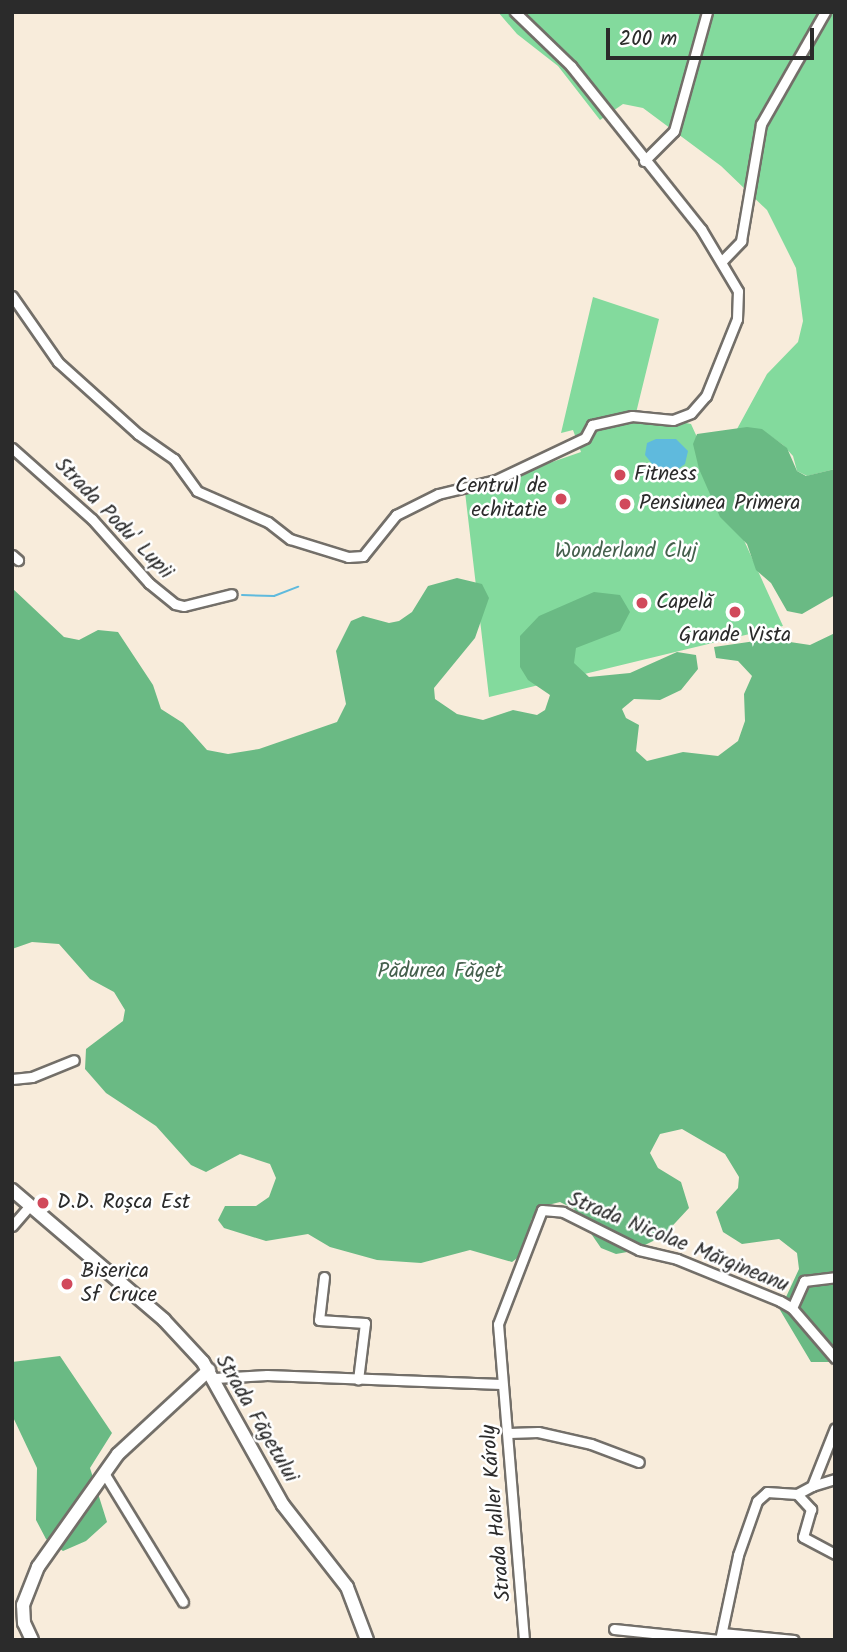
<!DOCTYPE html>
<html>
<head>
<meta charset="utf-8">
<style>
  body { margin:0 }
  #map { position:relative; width:847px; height:1652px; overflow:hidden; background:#f8ecdb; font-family:Kalam,sans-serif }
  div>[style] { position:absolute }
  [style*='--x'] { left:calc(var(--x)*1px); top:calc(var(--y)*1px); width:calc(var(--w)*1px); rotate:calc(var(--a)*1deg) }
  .green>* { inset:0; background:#83da9d }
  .forest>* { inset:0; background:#6aba84 }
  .water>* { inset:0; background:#5fbadd }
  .stream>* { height:2px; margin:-1px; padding:0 1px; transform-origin:1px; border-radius:1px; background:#5fbadd }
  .roads { filter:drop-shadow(2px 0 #736f69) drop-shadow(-2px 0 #736f69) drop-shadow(0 2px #736f69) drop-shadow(0 -2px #736f69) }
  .minor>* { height:9px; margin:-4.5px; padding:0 4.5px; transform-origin:4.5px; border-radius:4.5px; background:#fff }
  .major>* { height:12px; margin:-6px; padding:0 6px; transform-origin:6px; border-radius:6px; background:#fff }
  .dots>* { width:19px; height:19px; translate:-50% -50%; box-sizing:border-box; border:4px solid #fff; border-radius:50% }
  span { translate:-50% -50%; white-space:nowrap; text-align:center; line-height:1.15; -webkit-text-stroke:5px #fff; paint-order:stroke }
  .poi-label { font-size:21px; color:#2b2b2b }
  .left { translate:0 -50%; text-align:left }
  .right { translate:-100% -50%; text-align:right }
  .street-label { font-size:21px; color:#2b2b2b }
  .park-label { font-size:21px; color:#45604d }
  .frame { position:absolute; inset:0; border:14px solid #2b2b2b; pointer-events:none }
  .scale { position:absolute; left:606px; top:28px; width:208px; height:32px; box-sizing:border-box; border:4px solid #2b2b2b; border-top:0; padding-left:9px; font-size:21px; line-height:24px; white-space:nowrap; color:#2b2b2b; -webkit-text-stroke:5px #fff; paint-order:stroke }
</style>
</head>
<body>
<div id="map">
  <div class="green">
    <div style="clip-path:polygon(498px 12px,835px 12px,835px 469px,807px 476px,797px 471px,793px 456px,783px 445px,762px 430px,737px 429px,767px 374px,798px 342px,803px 321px,796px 268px,767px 210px,721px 166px,643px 108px,623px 104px,600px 120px,558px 66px,517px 34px)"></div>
    <div style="clip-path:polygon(593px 297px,659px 319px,636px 413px,691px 424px,783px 626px,489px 697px,465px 492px,581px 452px,573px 430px,561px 433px)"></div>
  </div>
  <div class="forest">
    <div style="clip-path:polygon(747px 427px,762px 429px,787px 448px,797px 471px,806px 476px,835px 469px,835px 595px,802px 614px,787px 611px,771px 583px,756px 570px,747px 544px,720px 517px,699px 469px,693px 444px,697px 434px)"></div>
    <div style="clip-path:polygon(457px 578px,482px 584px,489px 598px,475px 638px,434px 688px,435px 699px,457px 714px,483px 720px,513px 710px,537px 715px,545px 710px,550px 695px,528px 680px,520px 667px,520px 636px,539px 616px,594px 592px,620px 595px,630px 612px,620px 631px,576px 648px,574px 663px,589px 677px,630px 673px,677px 652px,696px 655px,698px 669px,681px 690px,660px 700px,634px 699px,622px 709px,626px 718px,639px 725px,636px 751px,647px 761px,683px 752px,718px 756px,738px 741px,745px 721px,744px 694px,752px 676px,738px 661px,716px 658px,714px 647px,770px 639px,810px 645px,835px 633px,835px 1362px,811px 1362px,780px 1310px,799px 1269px,797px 1253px,779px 1239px,742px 1244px,723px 1232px,716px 1212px,738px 1188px,739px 1177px,725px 1154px,682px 1129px,660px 1134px,650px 1153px,658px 1168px,681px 1182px,689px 1208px,663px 1236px,633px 1251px,616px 1254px,601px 1248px,574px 1209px,560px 1202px,544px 1206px,532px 1218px,520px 1256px,512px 1262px,470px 1250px,421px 1263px,377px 1260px,330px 1247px,308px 1234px,266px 1241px,224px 1228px,218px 1220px,225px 1206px,256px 1206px,269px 1197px,276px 1178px,270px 1164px,240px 1154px,206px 1172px,191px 1165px,156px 1126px,106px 1093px,85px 1069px,86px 1049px,123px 1021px,125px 1010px,114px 992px,90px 979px,59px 944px,32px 942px,12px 949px,12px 588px,64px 637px,79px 640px,98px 630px,118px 632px,153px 685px,161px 709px,183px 723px,207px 750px,228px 754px,259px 749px,337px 722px,346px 704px,336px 651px,351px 621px,363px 616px,389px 623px,399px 621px,412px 612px,428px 586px)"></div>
    <div style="clip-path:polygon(60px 1356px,112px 1433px,90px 1468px,107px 1522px,86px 1541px,63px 1551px,46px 1539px,36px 1520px,37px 1468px,12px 1415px,12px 1362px)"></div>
  </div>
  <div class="water">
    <div style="clip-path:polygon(656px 439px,676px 439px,688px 451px,685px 464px,664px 479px,645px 455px,647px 443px)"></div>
  </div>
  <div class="stream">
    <div style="--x:242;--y:595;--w:32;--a:2"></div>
    <div style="--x:274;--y:596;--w:26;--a:-21"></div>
  </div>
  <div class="roads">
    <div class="minor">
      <div style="--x:644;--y:161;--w:42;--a:-45"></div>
      <div style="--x:674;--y:131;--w:123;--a:-74.5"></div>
      <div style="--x:722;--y:261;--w:28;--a:-46"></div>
      <div style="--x:741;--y:241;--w:119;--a:-80.3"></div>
      <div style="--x:761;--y:124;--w:129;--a:-60.3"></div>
      <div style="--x:12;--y:296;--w:80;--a:55.1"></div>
      <div style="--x:58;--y:362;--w:108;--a:42"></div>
      <div style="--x:138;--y:434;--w:44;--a:34.8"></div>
      <div style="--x:174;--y:459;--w:39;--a:54"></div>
      <div style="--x:197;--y:491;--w:77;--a:23.6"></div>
      <div style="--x:268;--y:522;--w:28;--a:38"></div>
      <div style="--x:290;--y:539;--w:61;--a:17.2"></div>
      <div style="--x:348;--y:557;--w:15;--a:-4"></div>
      <div style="--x:363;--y:556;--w:53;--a:-51.2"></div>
      <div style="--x:396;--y:515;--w:47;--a:-26.6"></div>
      <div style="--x:438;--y:494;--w:60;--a:-13.6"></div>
      <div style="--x:496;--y:480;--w:98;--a:-25.3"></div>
      <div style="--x:585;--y:438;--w:15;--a:-62"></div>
      <div style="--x:592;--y:425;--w:41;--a:-12.7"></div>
      <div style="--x:632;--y:416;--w:41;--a:5.6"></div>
      <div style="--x:673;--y:420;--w:19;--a:-21"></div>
      <div style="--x:691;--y:413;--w:23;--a:-49"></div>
      <div style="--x:706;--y:396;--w:83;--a:-68.1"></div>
      <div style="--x:737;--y:319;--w:28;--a:-88"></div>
      <div style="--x:738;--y:291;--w:72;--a:-120.8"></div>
      <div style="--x:701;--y:229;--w:208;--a:-128.6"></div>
      <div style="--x:571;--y:66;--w:78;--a:-136"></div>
      <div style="--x:12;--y:448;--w:107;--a:41.6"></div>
      <div style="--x:92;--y:519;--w:86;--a:48.3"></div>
      <div style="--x:149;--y:583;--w:33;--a:39"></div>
      <div style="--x:175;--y:604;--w:9;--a:13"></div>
      <div style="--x:184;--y:606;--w:49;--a:-14"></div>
      <div style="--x:12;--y:555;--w:8;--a:40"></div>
      <div style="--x:12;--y:1079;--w:20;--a:-6"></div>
      <div style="--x:32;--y:1077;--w:45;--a:-22"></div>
      <div style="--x:12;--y:1226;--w:28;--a:-49"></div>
      <div style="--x:324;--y:1277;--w:43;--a:96.6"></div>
      <div style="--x:319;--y:1320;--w:46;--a:3.7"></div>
      <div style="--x:365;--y:1323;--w:57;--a:97"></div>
      <div style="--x:792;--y:1308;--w:30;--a:-66"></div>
      <div style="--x:804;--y:1281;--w:31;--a:-7"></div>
      <div style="--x:215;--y:1378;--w:52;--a:-3.3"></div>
      <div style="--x:267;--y:1375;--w:234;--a:2.2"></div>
      <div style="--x:509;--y:1433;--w:29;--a:-2"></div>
      <div style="--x:538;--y:1432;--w:54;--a:12.8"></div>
      <div style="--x:591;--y:1444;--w:51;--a:20.6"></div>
      <div style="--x:104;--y:1473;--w:151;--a:58.5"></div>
      <div style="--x:812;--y:1486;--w:24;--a:-17"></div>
      <div style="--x:797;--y:1494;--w:21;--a:47"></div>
      <div style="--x:811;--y:1509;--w:29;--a:106"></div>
      <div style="--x:803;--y:1537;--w:36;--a:28"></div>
      <div style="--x:614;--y:1629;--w:106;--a:6"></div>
      <div style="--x:722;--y:1633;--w:72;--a:5.6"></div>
      <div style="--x:524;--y:1640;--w:317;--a:-94.7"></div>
      <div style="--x:498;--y:1324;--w:122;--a:-68.9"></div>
      <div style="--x:542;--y:1210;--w:21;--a:5"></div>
      <div style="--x:563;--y:1212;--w:85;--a:26.6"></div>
      <div style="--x:639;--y:1250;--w:39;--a:13"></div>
      <div style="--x:677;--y:1259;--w:111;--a:22.2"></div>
      <div style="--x:780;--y:1301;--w:14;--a:30"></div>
      <div style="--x:792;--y:1308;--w:66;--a:49.3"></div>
      <div style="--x:720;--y:1640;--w:87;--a:-78"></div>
      <div style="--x:738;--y:1555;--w:57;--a:-70.6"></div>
      <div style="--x:757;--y:1501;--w:13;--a:-42"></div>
      <div style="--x:767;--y:1492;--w:30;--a:4"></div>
      <div style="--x:797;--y:1494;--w:17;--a:-28"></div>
      <div style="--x:812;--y:1486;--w:62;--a:-68.4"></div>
    </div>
    <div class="major">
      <div style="--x:12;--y:1190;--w:200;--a:40.5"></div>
      <div style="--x:164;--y:1320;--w:57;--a:47.1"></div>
      <div style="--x:203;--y:1362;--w:164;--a:60.8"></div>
      <div style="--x:283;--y:1505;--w:104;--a:52"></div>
      <div style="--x:347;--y:1587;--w:57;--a:69.3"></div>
      <div style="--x:32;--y:1640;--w:19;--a:-115"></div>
      <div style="--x:24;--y:1623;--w:18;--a:-93"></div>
      <div style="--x:23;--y:1605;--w:41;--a:-68.5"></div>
      <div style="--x:38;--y:1567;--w:138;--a:-54.7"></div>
      <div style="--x:118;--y:1454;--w:124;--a:-42.7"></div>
    </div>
  </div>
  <div class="dots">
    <div style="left:620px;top:475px;background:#d1495b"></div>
    <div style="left:561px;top:499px;background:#d1495b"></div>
    <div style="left:625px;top:504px;background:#d1495b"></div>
    <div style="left:642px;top:603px;background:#d1495b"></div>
    <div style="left:735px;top:612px;background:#d1495b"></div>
    <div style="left:43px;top:1203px;background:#d1495b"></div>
    <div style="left:67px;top:1284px;background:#d1495b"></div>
  </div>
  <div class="poi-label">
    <span class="left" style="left:634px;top:475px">Fitness</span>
    <span class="right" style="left:547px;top:499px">Centrul de<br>echitatie</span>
    <span class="left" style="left:639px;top:504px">Pensiunea Primera</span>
    <span class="left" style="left:656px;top:603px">Capelă</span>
    <span style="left:735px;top:636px">Grande Vista</span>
    <span class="left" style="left:57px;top:1203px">D.D. Roșca Est</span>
    <span class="left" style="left:81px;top:1284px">Biserica<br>Sf Cruce</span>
  </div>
  <div class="street-label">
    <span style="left:113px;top:519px;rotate:46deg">Strada Podu' Lupii</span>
    <span style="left:678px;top:1243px;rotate:22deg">Strada Nicolae Mărgineanu</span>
    <span style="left:256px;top:1419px;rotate:60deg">Strada Făgetului</span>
    <span style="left:497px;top:1513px;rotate:-95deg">Strada Haller Károly</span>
  </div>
  <div class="park-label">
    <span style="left:626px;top:552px">Wonderland Cluj</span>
    <span style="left:440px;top:972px">Pădurea Făget</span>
  </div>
  <div class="frame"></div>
  <div class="scale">200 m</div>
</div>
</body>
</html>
